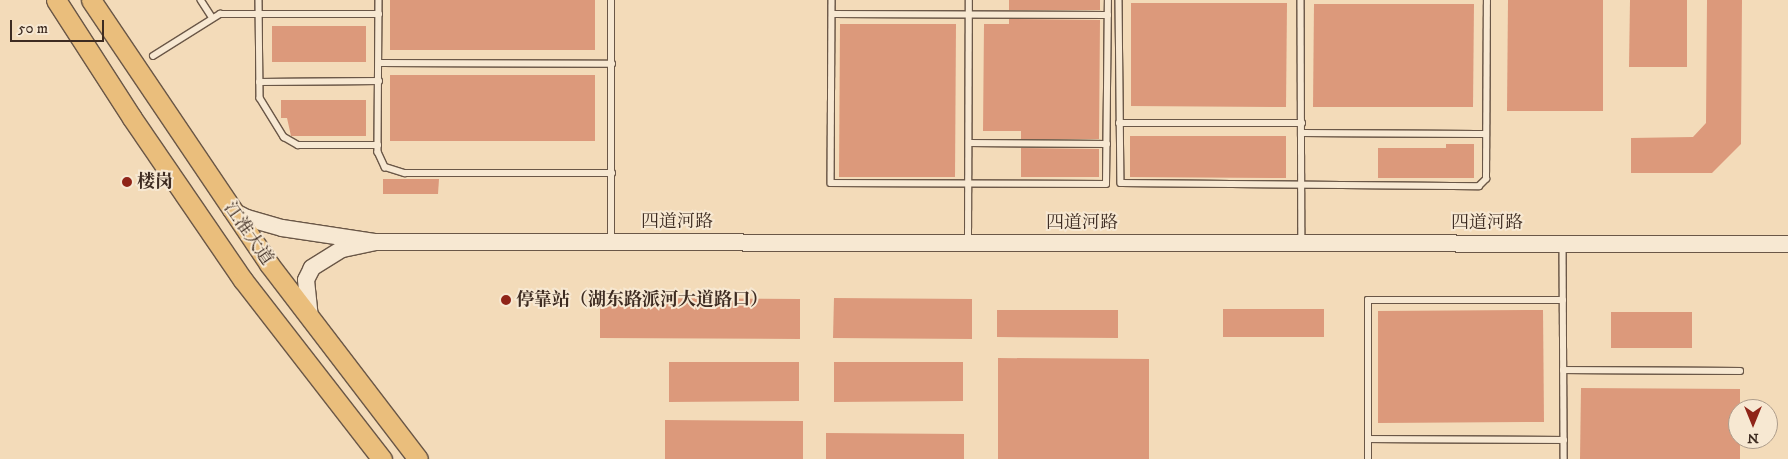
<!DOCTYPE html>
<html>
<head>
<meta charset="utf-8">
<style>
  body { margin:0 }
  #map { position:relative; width:1788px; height:459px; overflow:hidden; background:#f3dbb9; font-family:"IM FELL DW Pica","Noto Serif SC",serif }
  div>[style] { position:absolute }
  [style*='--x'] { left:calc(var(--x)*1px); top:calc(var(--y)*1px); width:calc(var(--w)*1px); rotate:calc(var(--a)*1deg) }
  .building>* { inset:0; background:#dc997b }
  .roads { filter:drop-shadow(1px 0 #6a5747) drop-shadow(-1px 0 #6a5747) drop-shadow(0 1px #6a5747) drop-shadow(0 -1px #6a5747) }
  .lane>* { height:5.5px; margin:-2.75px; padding:0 2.75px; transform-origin:2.75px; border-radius:2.75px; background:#f7e8d2 }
  .secondary>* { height:16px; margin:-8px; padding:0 8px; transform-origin:8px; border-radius:8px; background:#f7e8d2 }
  .primary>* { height:19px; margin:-9.5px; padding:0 9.5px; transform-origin:9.5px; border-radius:9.5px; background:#eabe7c }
  .dots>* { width:14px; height:14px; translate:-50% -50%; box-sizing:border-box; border:2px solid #f7e8d2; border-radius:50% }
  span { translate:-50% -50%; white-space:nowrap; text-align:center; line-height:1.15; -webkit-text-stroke:4px #f7e8d2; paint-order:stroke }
  .poi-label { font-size:18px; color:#3d2b21; font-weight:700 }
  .left { translate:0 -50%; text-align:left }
  .street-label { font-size:18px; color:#3d2b21 }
  .north { position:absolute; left:1728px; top:399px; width:50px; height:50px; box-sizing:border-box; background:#f7e8d2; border:1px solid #ad9c8b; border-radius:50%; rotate:180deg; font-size:14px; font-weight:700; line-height:20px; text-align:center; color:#3d2b21 }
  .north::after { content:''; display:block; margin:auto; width:18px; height:22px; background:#8f2418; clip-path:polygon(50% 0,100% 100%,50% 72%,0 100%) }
  .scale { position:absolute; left:10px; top:20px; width:94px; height:22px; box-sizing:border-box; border:2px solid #3d2b21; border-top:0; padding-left:6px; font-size:15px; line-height:18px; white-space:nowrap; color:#3d2b21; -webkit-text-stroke:4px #f7e8d2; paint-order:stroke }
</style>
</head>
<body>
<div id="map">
  <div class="building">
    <div style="clip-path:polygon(390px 0,595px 0,595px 50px,390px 50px)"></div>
    <div style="clip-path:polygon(1009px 0,1100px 0,1100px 10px,1009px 10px)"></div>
    <div style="clip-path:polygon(1508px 0,1603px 0,1603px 111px,1507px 111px)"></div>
    <div style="clip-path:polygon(1630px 0,1687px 0,1687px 67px,1629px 67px)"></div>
    <div style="clip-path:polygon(1707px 0,1742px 0,1741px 144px,1712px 173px,1631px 173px,1631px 138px,1693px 137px,1706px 123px)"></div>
    <div style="clip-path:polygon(1131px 3px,1287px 3px,1286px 107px,1131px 106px)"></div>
    <div style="clip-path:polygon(1314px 4px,1474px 4px,1473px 107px,1313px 107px)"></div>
    <div style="clip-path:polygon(1009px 19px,1100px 20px,1099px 139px,1021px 139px,1021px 131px,983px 131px,984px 24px,1009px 24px)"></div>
    <div style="clip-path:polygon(840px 24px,956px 24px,955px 177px,839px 177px)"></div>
    <div style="clip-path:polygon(272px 26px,366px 26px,366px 62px,272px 62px)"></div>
    <div style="clip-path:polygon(390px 75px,595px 75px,595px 141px,390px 141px)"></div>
    <div style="clip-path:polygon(281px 100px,366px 100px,366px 136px,291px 136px,287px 118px,281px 118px)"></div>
    <div style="clip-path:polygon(1130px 136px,1286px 136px,1286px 178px,1130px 177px)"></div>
    <div style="clip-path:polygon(1446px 144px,1474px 144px,1474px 178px,1378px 178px,1378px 148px,1446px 148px)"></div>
    <div style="clip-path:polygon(1021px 148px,1099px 149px,1099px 177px,1021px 177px)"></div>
    <div style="clip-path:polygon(383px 179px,439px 179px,438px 194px,383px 194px)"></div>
    <div style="clip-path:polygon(600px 298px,800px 299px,800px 339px,600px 338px)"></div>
    <div style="clip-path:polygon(834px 298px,972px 299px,972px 339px,833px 338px)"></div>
    <div style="clip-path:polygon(1223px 309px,1324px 309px,1324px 337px,1223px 337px)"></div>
    <div style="clip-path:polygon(997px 310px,1118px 310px,1118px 338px,997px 337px)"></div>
    <div style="clip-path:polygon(1543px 310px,1544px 422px,1378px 423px,1378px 311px)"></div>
    <div style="clip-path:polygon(1611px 312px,1692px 312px,1692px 348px,1611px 348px)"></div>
    <div style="clip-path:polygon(998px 358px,1149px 359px,1149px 459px,998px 459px)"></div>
    <div style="clip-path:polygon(669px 362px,799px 362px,799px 401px,669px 402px)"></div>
    <div style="clip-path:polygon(834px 362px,963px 362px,963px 401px,834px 402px)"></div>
    <div style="clip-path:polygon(1581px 388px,1740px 389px,1740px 459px,1580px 459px)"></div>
    <div style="clip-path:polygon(665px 420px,803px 421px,803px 459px,665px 459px)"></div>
    <div style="clip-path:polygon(826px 433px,964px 434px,964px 459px,826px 459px)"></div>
  </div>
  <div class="roads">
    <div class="lane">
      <div style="--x:201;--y:0;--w:20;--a:57"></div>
      <div style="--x:259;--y:0;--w:98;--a:89.4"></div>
      <div style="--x:260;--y:98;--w:46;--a:58.4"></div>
      <div style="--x:284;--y:137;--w:16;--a:30"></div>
      <div style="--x:298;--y:145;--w:80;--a:0"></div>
      <div style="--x:379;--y:0;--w:152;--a:90.4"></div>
      <div style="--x:378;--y:152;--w:17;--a:65"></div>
      <div style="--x:385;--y:167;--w:21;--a:17"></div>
      <div style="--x:405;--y:173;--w:207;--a:0"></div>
      <div style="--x:612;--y:0;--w:240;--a:90"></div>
      <div style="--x:832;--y:0;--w:183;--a:90.3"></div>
      <div style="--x:831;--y:183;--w:275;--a:0.2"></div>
      <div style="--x:1106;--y:184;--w:184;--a:-89.4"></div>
      <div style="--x:1119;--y:0;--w:183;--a:89.4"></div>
      <div style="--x:1121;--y:183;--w:358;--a:0.5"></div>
      <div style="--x:1479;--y:186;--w:10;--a:-45"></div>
      <div style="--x:1486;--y:179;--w:179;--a:-89.7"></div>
      <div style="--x:1301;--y:0;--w:241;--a:89.8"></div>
      <div style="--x:832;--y:14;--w:276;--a:0.2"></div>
      <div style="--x:153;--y:56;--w:79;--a:-32.1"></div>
      <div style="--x:220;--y:14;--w:159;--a:0"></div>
      <div style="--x:379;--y:63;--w:233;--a:0.2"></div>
      <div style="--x:259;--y:82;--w:120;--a:-0.5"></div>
      <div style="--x:1119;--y:123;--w:183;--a:0"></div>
      <div style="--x:1302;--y:133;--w:184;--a:0.3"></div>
      <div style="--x:969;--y:143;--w:138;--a:0.4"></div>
      <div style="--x:968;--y:240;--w:240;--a:-89.8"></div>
      <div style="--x:1563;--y:246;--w:213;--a:89.7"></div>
      <div style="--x:1563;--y:370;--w:177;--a:0.3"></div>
      <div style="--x:1368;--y:439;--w:196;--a:0.3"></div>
      <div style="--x:1368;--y:459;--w:159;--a:-90"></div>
      <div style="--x:1368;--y:300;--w:195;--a:0"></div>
    </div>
    <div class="secondary">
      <div style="--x:231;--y:210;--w:18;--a:27"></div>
      <div style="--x:247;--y:218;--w:36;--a:16"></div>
      <div style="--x:282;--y:228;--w:95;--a:8.5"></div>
      <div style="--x:376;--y:242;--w:35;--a:168"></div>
      <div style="--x:342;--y:249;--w:36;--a:148"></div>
      <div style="--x:312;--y:268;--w:13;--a:117"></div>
      <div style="--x:306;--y:280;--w:39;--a:84"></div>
      <div style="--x:376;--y:242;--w:1412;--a:0.08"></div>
    </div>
    <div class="primary">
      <div style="--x:56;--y:0;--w:140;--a:57.2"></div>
      <div style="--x:132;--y:118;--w:196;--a:55.6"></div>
      <div style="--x:243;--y:280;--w:227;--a:52.2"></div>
      <div style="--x:91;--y:0;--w:318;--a:56"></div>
      <div style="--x:269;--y:264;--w:245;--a:52.6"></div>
    </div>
  </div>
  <div class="dots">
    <div style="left:127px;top:182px;background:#8f2418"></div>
    <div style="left:506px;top:300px;background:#8f2418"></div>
  </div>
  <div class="poi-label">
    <span class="left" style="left:137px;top:182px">楼岗</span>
    <span class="left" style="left:516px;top:300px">停靠站（湖东路派河大道路口）</span>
  </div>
  <div class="street-label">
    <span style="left:677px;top:222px">四道河路</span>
    <span style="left:1082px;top:223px">四道河路</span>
    <span style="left:1487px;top:223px">四道河路</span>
    <span style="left:248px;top:234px;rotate:55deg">江淮大道</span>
  </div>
  <div class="north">N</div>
  <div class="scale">50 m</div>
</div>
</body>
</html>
